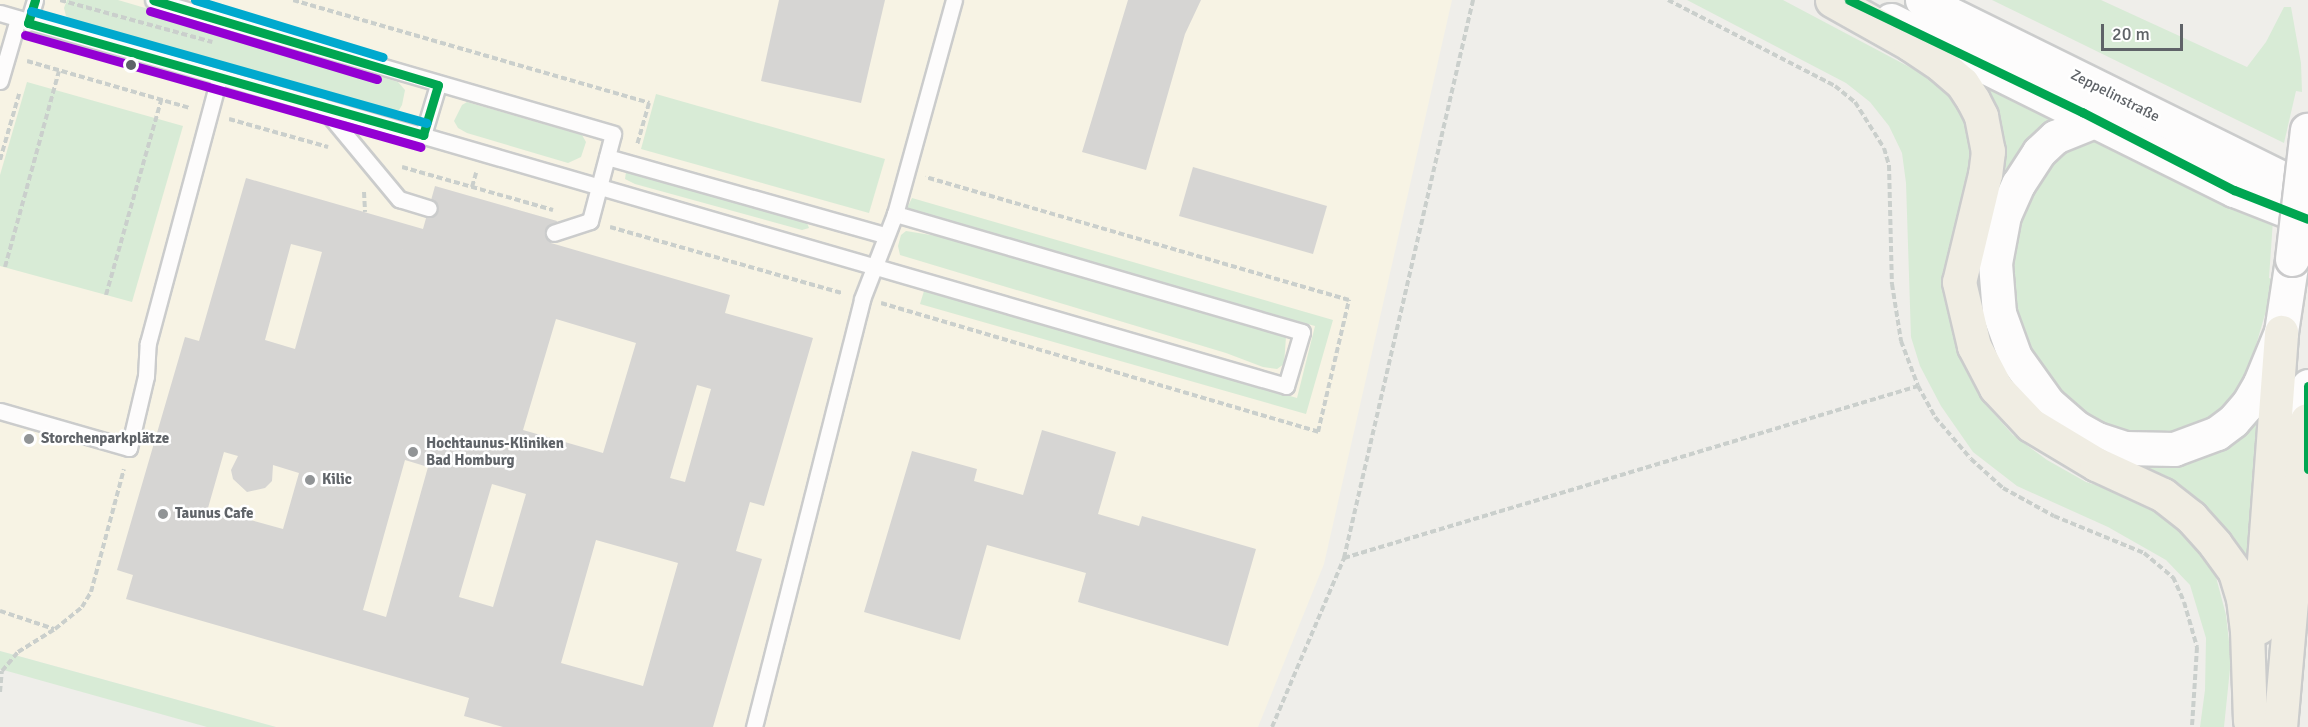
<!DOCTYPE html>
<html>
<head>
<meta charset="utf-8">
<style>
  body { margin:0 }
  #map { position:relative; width:2308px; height:727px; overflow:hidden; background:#efeeea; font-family:Signika,sans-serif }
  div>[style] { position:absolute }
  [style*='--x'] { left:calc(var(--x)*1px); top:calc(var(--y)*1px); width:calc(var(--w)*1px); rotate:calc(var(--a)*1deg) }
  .commercial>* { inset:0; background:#f7f3e4 }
  .green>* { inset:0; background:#d8ebd6 }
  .building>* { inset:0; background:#d6d5d3 }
  .path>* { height:4px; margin-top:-2px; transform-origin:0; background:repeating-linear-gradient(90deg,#cacfcc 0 6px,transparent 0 9px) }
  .roads { filter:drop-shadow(2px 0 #cbcccc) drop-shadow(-2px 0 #cbcccc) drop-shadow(0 2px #cbcccc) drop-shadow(0 -2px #cbcccc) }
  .lane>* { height:15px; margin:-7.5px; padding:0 7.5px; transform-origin:7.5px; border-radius:7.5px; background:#fdfcfc }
  .secondary>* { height:33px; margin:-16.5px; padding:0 16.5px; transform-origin:16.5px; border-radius:16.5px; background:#fdfcfc }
  .highway>* { height:33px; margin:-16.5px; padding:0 16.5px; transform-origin:16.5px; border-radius:16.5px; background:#f0ede3 }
  .bridges { filter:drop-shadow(2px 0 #cacacb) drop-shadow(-2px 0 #cacacb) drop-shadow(0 2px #cacacb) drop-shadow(0 -2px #cacacb) }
  .secondary-bridge>* { height:33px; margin:-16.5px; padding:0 16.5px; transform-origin:16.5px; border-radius:16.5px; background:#fdfcfc }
  .bus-1>* { height:9px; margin:-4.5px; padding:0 4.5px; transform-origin:4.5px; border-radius:4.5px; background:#00a651 }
  .bus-2>* { height:9px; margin:-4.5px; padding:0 4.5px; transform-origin:4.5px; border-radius:4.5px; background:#9400d3 }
  .bus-3>* { height:9px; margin:-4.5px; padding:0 4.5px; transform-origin:4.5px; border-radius:4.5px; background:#00a9ce }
  .dots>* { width:16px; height:16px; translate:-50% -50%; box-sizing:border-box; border:3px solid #fff; border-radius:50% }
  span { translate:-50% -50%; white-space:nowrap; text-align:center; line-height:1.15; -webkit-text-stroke:5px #fff; paint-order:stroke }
  .street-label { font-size:15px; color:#5f6368 }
  .poi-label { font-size:15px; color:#5f6368; font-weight:700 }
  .left { translate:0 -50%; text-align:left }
  .scale { position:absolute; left:2101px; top:24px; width:82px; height:27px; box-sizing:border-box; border:3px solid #5f6368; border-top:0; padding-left:8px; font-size:18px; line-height:21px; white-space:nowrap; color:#5f6368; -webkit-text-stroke:4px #fff; paint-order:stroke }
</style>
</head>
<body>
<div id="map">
  <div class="commercial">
    <div style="clip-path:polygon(0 0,1452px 0,1324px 564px,1258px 727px,276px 727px,0 651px)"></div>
  </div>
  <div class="green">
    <div style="clip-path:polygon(67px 0,118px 0,398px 82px,405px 90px,402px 105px,399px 110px,388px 112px,77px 23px,66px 16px,64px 8px)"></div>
    <div style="clip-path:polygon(1687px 0,1783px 0,1915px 70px,1960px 100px,1976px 149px,1957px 337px,1973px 381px,1986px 405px,2013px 435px,2047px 460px,2086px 482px,2139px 498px,2190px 534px,2216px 577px,2226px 615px,2231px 659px,2224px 727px,2200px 727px,2205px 690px,2206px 638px,2190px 585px,2166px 560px,2108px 527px,2017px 486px,1973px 452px,1941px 406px,1920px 366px,1911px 337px,1906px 183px,1902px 153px,1889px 126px,1870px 102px,1846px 83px)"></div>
    <div style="clip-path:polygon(1992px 0,2101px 0,2247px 67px,2266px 42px,2284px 7px,2291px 7px,2301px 63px,2302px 92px,2296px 91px,2284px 143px)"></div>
    <div style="clip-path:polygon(1966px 69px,2064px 114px,2031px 145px,1991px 330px,2124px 458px,2263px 408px,2251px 575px,2236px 544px,2216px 520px,2193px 501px,2042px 425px,1993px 359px,1977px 301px,1978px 250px)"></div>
    <div style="clip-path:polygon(27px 82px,183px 126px,132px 302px,0 266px,0 175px)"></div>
    <div style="clip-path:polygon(656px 94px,885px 159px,869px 213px,641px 149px)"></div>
    <div style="clip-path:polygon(467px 102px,582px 135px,586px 142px,581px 157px,568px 163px,467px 133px,458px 128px,454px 121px,462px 105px)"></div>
    <div style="clip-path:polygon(2090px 138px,2120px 143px,2273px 220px,2269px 278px,2275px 280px,2247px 376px,2234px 403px,2216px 419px,2180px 434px,2138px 433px,2114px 429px,2088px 419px,2065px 403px,2019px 338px,2008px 265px,2023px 208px,2057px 151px)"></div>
    <div style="clip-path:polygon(631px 171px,806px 220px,809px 228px,802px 230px,635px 184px,625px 179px,626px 172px)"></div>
    <div style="clip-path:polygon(912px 198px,1333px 320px,1306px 414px,920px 304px,924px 291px,1297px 398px,1315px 326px,908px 213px,907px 208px)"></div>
    <div style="clip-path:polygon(906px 231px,943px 237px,1278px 332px,1286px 337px,1284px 364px,1277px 369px,1263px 367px,1226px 353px,900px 255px,898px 246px,901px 235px)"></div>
    <div style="clip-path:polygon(0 651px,276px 727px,207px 727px,0 669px)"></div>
  </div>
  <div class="building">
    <div style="clip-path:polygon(779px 0,885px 0,861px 103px,761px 81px)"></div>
    <div style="clip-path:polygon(1128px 0,1201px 0,1185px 34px,1146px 170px,1082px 152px)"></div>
    <div style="clip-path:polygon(1193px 167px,1327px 206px,1313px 254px,1179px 216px)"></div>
    <div style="clip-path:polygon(evenodd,246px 178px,423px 229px,435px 186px,557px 221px,551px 243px,730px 295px,725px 313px,813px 338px,764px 506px,750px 502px,736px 551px,762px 559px,713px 727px,503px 727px,464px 716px,469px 698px,126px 599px,133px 575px,117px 570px,185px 337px,199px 341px,246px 178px,291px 244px,322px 252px,295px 349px,265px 340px,291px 244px,246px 178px,556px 319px,636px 343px,603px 453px,523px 430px,556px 319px,246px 178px,697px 385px,711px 389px,685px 482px,670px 478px,697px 385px,246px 178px,224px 452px,238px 456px,231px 470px,233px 479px,247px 492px,265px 488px,272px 481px,273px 465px,299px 473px,283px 529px,208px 508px,224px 452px,246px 178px,405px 460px,428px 467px,386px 617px,363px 610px,405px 460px,246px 178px,492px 484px,526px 494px,493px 607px,459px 597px,492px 484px,246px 178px,596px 540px,678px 563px,643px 686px,561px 663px,596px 540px)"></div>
    <div style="clip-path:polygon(1042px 430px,1116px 452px,1098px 514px,1139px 526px,1142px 516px,1256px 549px,1228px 646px,1078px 602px,1086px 573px,987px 545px,960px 640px,864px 612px,912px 451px,977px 469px,974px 481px,1023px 495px)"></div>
  </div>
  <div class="path">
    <div style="--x:60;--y:0;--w:158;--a:15.4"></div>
    <div style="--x:293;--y:0;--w:371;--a:16.1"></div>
    <div style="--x:649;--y:103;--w:44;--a:105.9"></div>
    <div style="--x:1668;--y:0;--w:188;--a:27.2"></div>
    <div style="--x:1835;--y:86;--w:26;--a:39"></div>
    <div style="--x:1855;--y:102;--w:54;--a:57.8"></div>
    <div style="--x:1884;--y:148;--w:18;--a:74"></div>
    <div style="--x:1889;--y:165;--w:119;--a:88.6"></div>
    <div style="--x:1892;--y:284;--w:58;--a:81"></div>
    <div style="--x:1901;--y:341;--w:48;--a:69.3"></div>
    <div style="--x:1918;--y:386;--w:35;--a:61"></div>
    <div style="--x:1935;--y:417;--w:55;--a:49.4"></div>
    <div style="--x:1971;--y:459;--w:43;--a:42.2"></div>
    <div style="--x:2003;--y:488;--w:58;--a:28.8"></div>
    <div style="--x:2054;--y:516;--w:97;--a:22.3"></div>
    <div style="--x:2144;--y:553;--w:38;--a:40"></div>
    <div style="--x:2173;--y:577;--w:27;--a:66"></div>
    <div style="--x:2184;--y:602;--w:47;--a:73.9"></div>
    <div style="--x:2197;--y:647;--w:80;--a:93.6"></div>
    <div style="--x:27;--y:61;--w:170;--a:16.1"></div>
    <div style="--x:229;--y:119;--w:103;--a:15.8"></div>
    <div style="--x:0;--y:160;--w:69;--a:-73.9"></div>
    <div style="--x:402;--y:167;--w:157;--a:15.9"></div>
    <div style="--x:472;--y:187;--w:15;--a:-74"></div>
    <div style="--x:364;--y:192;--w:20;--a:87"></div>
    <div style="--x:610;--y:227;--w:241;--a:15.9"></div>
    <div style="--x:5;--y:267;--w:203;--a:-74.6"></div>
    <div style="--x:106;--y:295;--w:203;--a:-74.2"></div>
    <div style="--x:881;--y:303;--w:456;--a:16.4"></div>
    <div style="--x:1318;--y:432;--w:136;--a:-76.8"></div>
    <div style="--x:1349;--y:300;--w:441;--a:-163.8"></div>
    <div style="--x:1344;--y:558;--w:599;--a:-16.68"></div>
    <div style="--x:0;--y:611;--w:57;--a:18.4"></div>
    <div style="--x:0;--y:692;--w:21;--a:-85"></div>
    <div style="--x:2;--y:671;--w:25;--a:-50"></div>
    <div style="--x:18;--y:652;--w:44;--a:-31.9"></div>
    <div style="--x:55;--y:629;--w:35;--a:-39"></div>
    <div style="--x:82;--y:607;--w:17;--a:-59"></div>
    <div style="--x:91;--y:592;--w:127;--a:-75"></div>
    <div style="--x:1272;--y:727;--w:184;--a:-66.9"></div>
    <div style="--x:1344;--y:558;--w:573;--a:-76.98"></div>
  </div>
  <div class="roads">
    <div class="lane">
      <div style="--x:153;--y:0;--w:479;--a:16.2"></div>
      <div style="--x:613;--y:134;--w:90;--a:104.8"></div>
      <div style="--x:590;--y:221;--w:38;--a:162"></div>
      <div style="--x:0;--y:13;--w:1339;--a:16.17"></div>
      <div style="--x:1286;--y:386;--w:56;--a:-73.5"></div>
      <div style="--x:1302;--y:332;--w:424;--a:-163.8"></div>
      <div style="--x:28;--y:23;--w:24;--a:-73"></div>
      <div style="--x:0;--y:81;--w:65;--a:-73.8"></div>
      <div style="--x:320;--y:104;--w:124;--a:50.3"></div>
      <div style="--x:399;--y:199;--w:31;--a:17"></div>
      <div style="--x:423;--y:135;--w:52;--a:-73.3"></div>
      <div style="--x:607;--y:157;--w:289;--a:15.7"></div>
      <div style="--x:0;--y:411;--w:134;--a:16"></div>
      <div style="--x:129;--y:448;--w:74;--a:-76.7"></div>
      <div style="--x:146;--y:376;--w:33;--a:-87"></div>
      <div style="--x:148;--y:343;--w:274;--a:-75"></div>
      <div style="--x:754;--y:727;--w:441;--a:-75.8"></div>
      <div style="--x:862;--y:299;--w:91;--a:-68.8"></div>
      <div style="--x:895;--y:214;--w:222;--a:-74.6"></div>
    </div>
    <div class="secondary">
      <div style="--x:1922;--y:0;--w:431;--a:26.3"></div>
      <div style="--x:1891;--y:20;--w:383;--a:26.4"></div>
      <div style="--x:2234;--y:190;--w:79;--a:21.4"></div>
      <div style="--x:2097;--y:120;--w:45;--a:158"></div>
      <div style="--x:2055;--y:137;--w:22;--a:137"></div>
      <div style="--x:2039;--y:152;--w:38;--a:123"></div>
      <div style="--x:2018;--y:184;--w:34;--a:114"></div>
      <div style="--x:2004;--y:215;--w:49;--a:100.6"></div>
      <div style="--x:1995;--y:263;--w:50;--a:85.4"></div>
      <div style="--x:1999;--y:313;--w:47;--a:70"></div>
      <div style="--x:2015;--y:357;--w:57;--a:54.3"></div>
      <div style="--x:2048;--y:403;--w:38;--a:41"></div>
      <div style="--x:2077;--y:428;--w:23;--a:29"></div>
      <div style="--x:2097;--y:439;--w:29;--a:18"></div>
      <div style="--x:2125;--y:448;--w:49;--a:1.2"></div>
      <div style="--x:2174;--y:449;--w:46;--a:-20.4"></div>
      <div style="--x:2217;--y:433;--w:20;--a:-37"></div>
      <div style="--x:2233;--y:421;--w:23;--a:-49"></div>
      <div style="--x:2248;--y:404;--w:24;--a:-60"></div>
      <div style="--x:2260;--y:383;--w:55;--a:-67.6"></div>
      <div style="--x:2281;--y:332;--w:74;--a:-81.4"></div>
      <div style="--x:2307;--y:447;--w:61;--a:-89.1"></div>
    </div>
    <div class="highway">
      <div style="--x:1832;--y:0;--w:90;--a:29.4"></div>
      <div style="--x:1910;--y:44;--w:37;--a:34"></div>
      <div style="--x:1941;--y:65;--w:28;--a:41"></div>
      <div style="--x:1962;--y:83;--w:20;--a:57"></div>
      <div style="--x:1973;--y:100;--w:18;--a:63"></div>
      <div style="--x:1981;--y:116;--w:36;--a:79"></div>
      <div style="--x:1988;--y:151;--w:23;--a:97"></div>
      <div style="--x:1985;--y:174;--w:111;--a:103.5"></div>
      <div style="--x:1959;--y:282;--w:66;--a:76.8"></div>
      <div style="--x:1974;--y:346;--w:47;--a:62.4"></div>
      <div style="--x:1996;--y:388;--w:51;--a:46.6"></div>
      <div style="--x:2031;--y:425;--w:76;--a:31"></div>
      <div style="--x:2096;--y:464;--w:74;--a:24.8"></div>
      <div style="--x:2163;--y:495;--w:36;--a:38"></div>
      <div style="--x:2191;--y:517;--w:36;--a:48"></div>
      <div style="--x:2215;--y:544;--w:34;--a:54"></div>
      <div style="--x:2235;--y:572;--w:27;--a:73"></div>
      <div style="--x:2243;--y:598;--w:32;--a:83"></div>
      <div style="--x:2247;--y:630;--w:91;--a:88.1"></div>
      <div style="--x:2259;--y:627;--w:296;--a:-85.7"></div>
      <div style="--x:2280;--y:727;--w:308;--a:-85"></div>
    </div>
  </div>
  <div class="bridges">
    <div class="secondary-bridge">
      <div style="--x:2292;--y:259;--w:130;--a:-83.4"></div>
    </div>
  </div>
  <div class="bus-1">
    <div style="--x:35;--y:0;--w:24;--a:107"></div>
    <div style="--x:28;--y:23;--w:411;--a:15.8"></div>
    <div style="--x:423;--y:135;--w:52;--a:-73.3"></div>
    <div style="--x:438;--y:85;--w:297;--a:-163.4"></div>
    <div style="--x:1849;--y:0;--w:259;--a:25.7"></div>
    <div style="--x:2082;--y:112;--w:171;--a:27.2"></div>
    <div style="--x:2234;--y:190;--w:79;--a:21.4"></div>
    <div style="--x:2308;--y:386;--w:83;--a:90"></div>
  </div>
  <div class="bus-2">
    <div style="--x:150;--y:11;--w:237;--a:16.7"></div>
    <div style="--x:25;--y:35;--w:411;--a:15.8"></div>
  </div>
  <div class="bus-3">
    <div style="--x:195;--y:0;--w:196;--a:16.9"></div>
    <div style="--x:31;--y:11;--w:411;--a:15.8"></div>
  </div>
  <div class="dots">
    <div style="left:131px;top:65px;background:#5f6368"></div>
    <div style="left:29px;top:439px;background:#919496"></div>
    <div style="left:413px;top:452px;background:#919496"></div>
    <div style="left:310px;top:480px;background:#919496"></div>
    <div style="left:163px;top:514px;background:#919496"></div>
  </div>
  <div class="street-label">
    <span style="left:2115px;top:96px;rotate:27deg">Zeppelinstraße</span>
  </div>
  <div class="poi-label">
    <span class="left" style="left:41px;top:439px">Storchenparkplätze</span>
    <span class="left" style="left:426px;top:452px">Hochtaunus-Kliniken<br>Bad Homburg</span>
    <span class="left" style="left:322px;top:480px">Kilic</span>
    <span class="left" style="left:175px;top:514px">Taunus Cafe</span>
  </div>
  <div class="scale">20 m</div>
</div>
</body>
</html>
